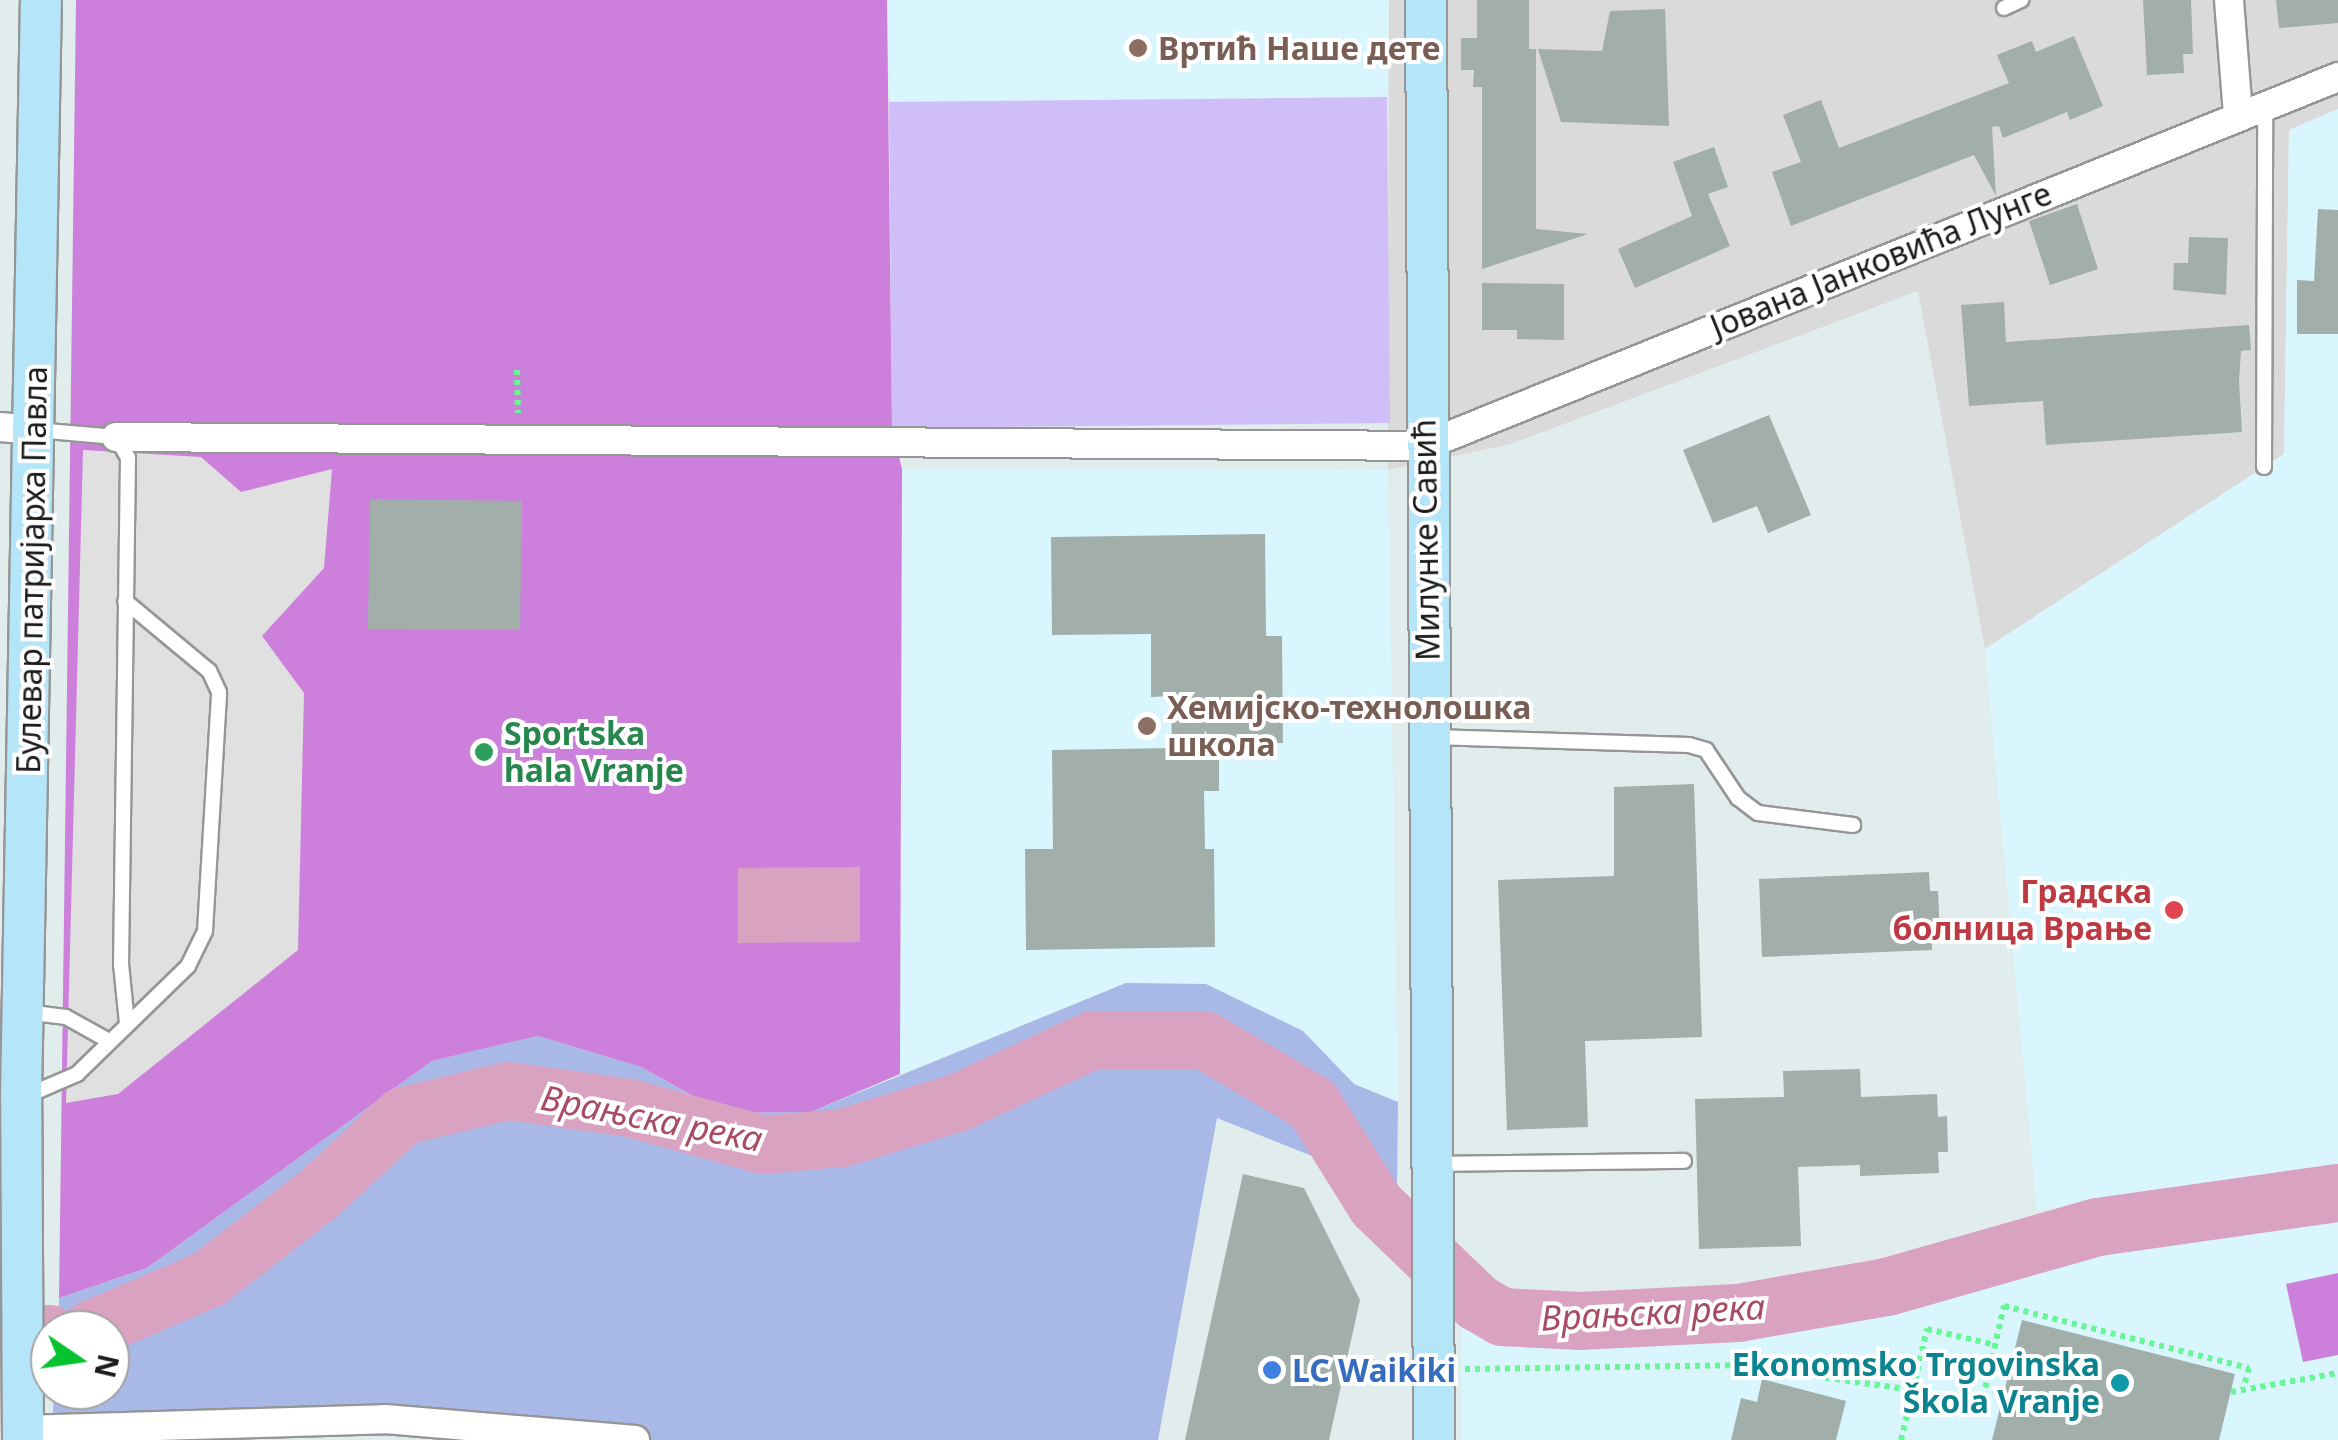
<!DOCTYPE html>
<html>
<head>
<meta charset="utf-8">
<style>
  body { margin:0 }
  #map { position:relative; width:2338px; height:1440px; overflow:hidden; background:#e1edec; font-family:"Noto Sans",sans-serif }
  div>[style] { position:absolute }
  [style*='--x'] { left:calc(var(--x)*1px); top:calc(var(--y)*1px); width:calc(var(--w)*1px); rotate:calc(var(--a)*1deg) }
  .residential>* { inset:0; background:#d9dad9 }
  .education>* { inset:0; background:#d9f6fe }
  .grass>* { inset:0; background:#a8b9e7 }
  .park>* { inset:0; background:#cfbef8 }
  .pitch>* { inset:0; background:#cc80db }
  .parking>* { inset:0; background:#e0e0e0 }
  .water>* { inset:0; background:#daa2c1 }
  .river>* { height:58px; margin:-29px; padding:0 29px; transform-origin:29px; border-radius:29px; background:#daa2c1 }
  .building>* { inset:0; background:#a1aeaa }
  .path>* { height:6px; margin-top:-3px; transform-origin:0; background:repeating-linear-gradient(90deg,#69f697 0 5px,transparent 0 10px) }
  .roads { filter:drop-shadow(2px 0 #969696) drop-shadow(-2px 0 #969696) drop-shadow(0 2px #969696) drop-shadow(0 -2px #969696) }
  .lane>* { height:14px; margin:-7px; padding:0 7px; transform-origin:7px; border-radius:7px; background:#fff }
  .street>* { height:28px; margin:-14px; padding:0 14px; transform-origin:14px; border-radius:14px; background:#fff }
  .secondary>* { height:40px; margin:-20px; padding:0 20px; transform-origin:20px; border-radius:20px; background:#b5e5f8 }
  .dots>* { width:28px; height:28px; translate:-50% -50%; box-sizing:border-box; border:5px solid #fff; border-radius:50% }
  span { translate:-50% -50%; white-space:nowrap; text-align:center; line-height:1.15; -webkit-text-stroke:8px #fff; paint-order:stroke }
  .education-label { font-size:32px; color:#785e54; font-weight:700 }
  .left { translate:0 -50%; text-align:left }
  .street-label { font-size:32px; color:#1c1c1c }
  .leisure-label { font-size:32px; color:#27864d; font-weight:700 }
  .health-label { font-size:32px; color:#be3a42; font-weight:700 }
  .right { translate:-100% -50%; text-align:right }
  .culture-label { font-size:32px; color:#0d838f; font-weight:700 }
  .shop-label { font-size:32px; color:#366cbe; font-weight:700 }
  .water-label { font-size:35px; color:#a84b65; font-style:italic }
  .north { position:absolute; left:30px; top:1310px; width:100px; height:100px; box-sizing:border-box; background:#fff; border:2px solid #a4a4a4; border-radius:50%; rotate:103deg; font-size:28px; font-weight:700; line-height:40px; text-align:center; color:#1c1c1c }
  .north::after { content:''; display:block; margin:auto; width:35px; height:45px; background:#05c32f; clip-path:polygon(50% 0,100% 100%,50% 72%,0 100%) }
</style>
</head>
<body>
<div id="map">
  <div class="residential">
    <div style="clip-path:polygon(1389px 0,2338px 0,2338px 109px,2289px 130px,2284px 454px,1985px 649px,1918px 291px,1511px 444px,1388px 470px)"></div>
  </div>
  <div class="education">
    <div style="clip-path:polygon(887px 0,1389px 0,1387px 97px,889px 102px)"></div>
    <div style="clip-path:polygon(2338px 109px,2338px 1171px,2037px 1210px,1985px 649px,2284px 454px,2289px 130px)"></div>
    <div style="clip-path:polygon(902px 469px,1388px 470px,1398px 1102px,1354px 1084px,1303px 1031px,1206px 984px,1126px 983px,900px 1074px)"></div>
    <div style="clip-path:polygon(2338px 1211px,2338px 1440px,1461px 1440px,1462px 1325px,1501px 1343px,1743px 1338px,1855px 1316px,2116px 1242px)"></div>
  </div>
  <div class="grass">
    <div style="clip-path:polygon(1126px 983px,1206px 984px,1303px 1031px,1354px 1084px,1398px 1102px,1397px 1190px,1217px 1118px,1158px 1440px,450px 1440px,292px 1429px,52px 1433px,54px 1390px,110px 1390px,110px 1330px,58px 1330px,59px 1298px,147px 1268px,432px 1061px,538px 1036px,641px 1067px,722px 1113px,811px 1112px)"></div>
  </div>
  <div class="park">
    <div style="clip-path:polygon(1387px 97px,1390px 423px,892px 428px,889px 102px)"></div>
  </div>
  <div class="pitch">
    <div style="clip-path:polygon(76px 0,887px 0,892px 428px,902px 469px,900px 1074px,811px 1112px,723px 1113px,641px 1067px,538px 1036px,432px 1061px,147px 1268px,59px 1298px)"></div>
    <div style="clip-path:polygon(2338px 1273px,2338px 1355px,2303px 1362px,2286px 1284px)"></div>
  </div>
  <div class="parking">
    <div style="clip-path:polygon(83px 450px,201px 457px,241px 492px,332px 469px,324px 568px,262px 636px,304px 693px,298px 950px,118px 1094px,66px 1103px)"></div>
  </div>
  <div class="water">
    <div style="clip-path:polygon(860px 867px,860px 942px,738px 943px,738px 868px)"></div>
  </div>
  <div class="river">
    <div style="--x:90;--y:1330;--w:129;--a:-23.2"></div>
    <div style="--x:209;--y:1279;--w:142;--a:-37.8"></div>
    <div style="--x:321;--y:1192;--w:112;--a:-42.8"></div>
    <div style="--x:403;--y:1116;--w:108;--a:-13.4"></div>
    <div style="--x:508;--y:1091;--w:123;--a:7.9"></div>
    <div style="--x:630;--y:1108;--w:138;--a:15.5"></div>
    <div style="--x:763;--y:1145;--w:79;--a:-5.1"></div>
    <div style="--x:842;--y:1138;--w:120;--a:-16.9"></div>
    <div style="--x:957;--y:1103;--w:150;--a:-24.9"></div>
    <div style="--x:1093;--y:1040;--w:113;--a:0.5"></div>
    <div style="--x:1206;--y:1041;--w:124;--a:30.5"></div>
    <div style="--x:1313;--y:1104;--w:119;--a:58"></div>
    <div style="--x:1376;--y:1205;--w:141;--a:43.9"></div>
    <div style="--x:1478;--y:1303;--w:28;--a:30"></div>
    <div style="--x:1502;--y:1317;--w:78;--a:2.9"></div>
    <div style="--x:1580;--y:1321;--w:158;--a:-2.9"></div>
    <div style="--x:1738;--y:1313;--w:151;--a:-9.9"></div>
    <div style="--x:1887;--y:1287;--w:219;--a:-15.9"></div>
    <div style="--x:2098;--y:1227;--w:242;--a:-8.1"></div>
    <div style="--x:0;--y:1336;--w:50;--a:-2.3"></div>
  </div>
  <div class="building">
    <div style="clip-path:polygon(1477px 0,1529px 0,1529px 49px,1536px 49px,1536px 229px,1588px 234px,1482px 269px,1482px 87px,1473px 87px,1474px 70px,1461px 70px,1461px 38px,1477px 38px)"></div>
    <div style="clip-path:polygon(2143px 0,2191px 0,2193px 54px,2183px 54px,2184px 73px,2147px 75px)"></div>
    <div style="clip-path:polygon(2276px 0,2338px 0,2338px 23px,2279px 28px)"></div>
    <div style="clip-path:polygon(1665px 9px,1669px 126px,1561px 122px,1538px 49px,1602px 51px,1610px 11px)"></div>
    <div style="clip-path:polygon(2074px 36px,2103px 106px,2070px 120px,2067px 112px,2003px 138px,1999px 126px,1992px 127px,1996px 196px,1974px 155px,1791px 226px,1772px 172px,1801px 162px,1783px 115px,1821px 100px,1839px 148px,2009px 83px,1997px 55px,2032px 41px,2036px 52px)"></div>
    <div style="clip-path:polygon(1714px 147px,1728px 187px,1708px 194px,1730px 246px,1635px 288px,1618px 249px,1692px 216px,1673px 162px)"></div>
    <div style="clip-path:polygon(2077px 204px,2098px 269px,2050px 285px,2029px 221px)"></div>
    <div style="clip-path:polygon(2318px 209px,2338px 210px,2338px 334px,2297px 334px,2297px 280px,2314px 281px)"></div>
    <div style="clip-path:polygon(2189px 237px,2228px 238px,2226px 295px,2173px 290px,2174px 263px,2188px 263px)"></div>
    <div style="clip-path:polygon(1482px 283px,1564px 284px,1564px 340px,1517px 339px,1517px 330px,1482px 330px)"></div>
    <div style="clip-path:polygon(2004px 302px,2006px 342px,2249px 325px,2251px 350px,2241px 351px,2239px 382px,2242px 432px,2046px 445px,2043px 401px,1969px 406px,1961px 305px)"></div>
    <div style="clip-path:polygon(1769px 415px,1811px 515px,1768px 533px,1757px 506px,1713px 523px,1683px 450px)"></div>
    <div style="clip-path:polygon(370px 499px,522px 501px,520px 630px,368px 629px)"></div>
    <div style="clip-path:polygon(1265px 534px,1266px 636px,1282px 636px,1283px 743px,1219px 744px,1219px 791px,1204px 791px,1205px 849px,1214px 849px,1215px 947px,1026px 950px,1025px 849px,1053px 849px,1052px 750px,1172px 748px,1171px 696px,1151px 697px,1151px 634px,1052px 635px,1051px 537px)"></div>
    <div style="clip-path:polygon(1694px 784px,1702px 1037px,1585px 1041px,1588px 1127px,1507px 1130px,1498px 880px,1614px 876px,1614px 787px)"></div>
    <div style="clip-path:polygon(1929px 872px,1930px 891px,1938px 891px,1940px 934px,1932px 934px,1932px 950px,1762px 957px,1759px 879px)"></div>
    <div style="clip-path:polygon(1860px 1069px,1861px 1097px,1937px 1094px,1938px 1117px,1947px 1116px,1948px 1152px,1938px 1152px,1939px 1173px,1860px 1176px,1860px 1165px,1798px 1167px,1801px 1246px,1699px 1249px,1695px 1099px,1784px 1097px,1783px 1071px)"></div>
    <div style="clip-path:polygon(1243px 1174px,1304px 1188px,1360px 1300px,1329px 1440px,1185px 1440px)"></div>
    <div style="clip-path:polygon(2022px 1320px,2235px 1374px,2219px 1440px,1992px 1440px)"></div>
    <div style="clip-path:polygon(1762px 1379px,1846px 1401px,1836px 1440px,1731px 1440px,1741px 1398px,1757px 1402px)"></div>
  </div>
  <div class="path">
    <div style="--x:517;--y:370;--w:43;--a:88.7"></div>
    <div style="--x:1465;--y:1369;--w:271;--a:-0.8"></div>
    <div style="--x:1736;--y:1365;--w:179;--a:8"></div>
    <div style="--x:1913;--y:1390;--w:63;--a:-77.1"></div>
    <div style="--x:1927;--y:1329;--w:71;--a:13.1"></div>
    <div style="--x:2231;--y:1392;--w:109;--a:-10.1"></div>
    <div style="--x:1901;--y:1440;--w:51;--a:-76.5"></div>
    <div style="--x:1913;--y:1390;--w:70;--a:14"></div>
    <div style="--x:1981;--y:1407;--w:104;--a:-77.2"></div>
    <div style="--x:2004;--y:1306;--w:253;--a:14.2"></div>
    <div style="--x:2249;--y:1368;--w:22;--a:106"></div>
  </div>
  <div class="roads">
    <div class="lane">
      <div style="--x:2004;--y:8;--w:19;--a:-25"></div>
      <div style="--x:36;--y:430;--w:80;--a:5"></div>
      <div style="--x:116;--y:437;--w:24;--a:60"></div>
      <div style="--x:128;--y:458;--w:506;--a:90.79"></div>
      <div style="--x:121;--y:964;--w:59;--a:84.2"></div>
      <div style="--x:2264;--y:467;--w:362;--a:-89.8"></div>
      <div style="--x:1433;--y:737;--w:256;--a:1.8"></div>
      <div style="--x:1689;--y:745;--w:18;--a:16"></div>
      <div style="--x:1706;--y:750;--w:58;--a:56.3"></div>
      <div style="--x:1738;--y:798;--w:25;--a:37"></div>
      <div style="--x:1758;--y:813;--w:96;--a:7.2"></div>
      <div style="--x:26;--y:1012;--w:40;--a:7.1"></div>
      <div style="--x:66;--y:1017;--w:49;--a:29.2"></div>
      <div style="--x:26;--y:1096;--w:56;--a:-23.3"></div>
      <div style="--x:77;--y:1074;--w:155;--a:-44.2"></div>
      <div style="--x:188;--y:966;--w:39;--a:-64"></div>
      <div style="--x:205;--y:931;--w:239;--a:-86.6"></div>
      <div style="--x:219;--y:692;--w:23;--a:-115"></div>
      <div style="--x:209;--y:671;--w:109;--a:-140.2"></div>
      <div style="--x:1435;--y:1164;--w:249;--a:-0.7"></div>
    </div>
    <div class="street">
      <div style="--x:2229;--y:0;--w:114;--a:85.5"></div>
      <div style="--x:0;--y:427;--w:35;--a:5"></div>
      <div style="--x:116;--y:437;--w:1308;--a:0.39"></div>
      <div style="--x:1424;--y:446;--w:986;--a:-21.98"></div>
      <div style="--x:23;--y:1430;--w:362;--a:-1.7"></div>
      <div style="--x:385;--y:1419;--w:251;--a:4.8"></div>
    </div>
    <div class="secondary">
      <div style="--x:1426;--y:0;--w:1440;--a:89.68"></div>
      <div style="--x:23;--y:1440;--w:342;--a:-90.3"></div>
      <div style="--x:21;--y:1098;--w:1098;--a:-88.96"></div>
    </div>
  </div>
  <div class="dots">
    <div style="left:1138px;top:48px;background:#8d6e63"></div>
    <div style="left:1147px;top:726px;background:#8d6e63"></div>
    <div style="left:484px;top:752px;background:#2e9e5b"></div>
    <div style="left:2174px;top:910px;background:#e0444e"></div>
    <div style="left:1272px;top:1370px;background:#3f7fe0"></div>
    <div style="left:2120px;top:1383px;background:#0f9aa8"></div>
  </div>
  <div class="education-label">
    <span class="left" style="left:1158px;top:48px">Вртић Наше дете</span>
    <span class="left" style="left:1167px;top:726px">Хемијско-технолошка<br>школа</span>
  </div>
  <div class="street-label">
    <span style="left:1881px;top:260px;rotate:-22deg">Јована Јанковића Лунге</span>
    <span style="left:1426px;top:540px;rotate:-91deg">Милунке Савић</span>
    <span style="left:32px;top:570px;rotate:-89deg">Булевар патријарха Павла</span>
  </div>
  <div class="leisure-label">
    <span class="left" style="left:504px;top:752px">Sportska<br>hala Vranje</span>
  </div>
  <div class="health-label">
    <span class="right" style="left:2152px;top:910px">Градска<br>болница Врање</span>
  </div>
  <div class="culture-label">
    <span class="right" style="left:2100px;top:1383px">Ekonomsko Trgovinska<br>Škola Vranje</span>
  </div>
  <div class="shop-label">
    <span class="left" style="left:1292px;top:1370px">LC Waikiki</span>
  </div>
  <div class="water-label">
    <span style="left:652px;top:1118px;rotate:11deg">Врањска река</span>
    <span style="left:1653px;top:1312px;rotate:-3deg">Врањска река</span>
  </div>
  <div class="north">N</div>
</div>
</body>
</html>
